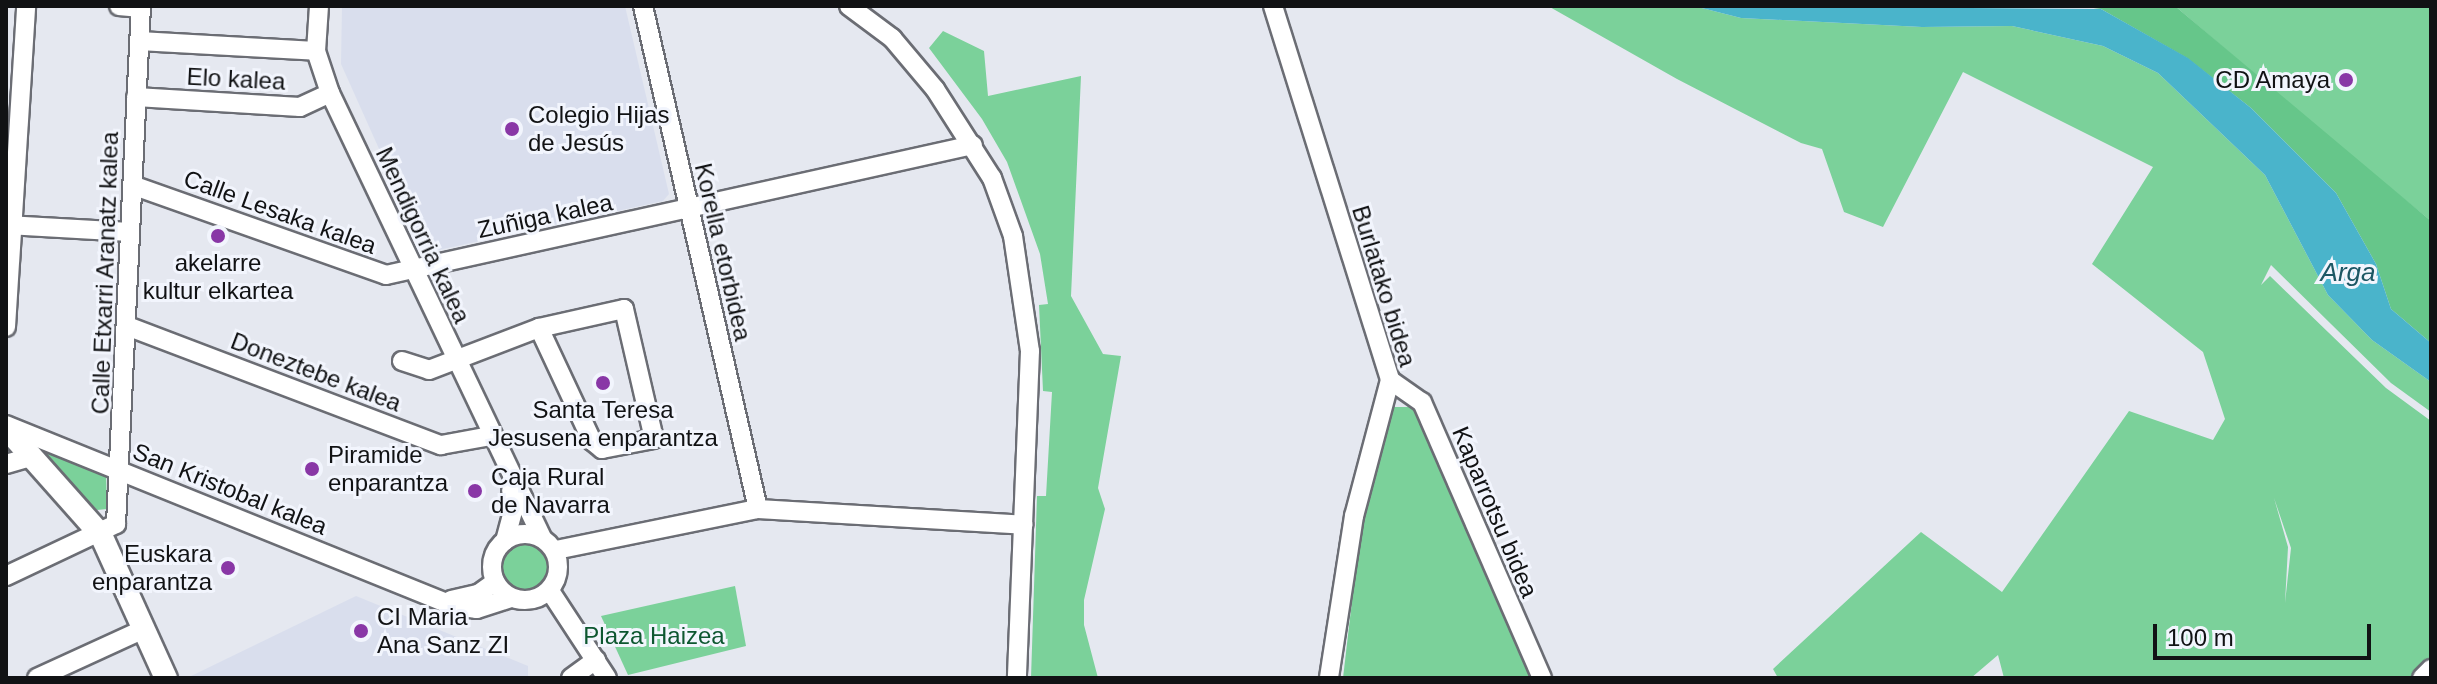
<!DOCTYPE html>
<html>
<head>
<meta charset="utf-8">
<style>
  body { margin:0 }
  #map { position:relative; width:2437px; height:684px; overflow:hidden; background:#e5e8f0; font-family:Helvetica,sans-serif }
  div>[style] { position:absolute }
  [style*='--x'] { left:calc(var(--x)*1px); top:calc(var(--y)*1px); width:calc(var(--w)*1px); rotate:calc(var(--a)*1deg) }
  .built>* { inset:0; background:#d9deed }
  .green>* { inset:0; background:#7bd19a }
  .round { border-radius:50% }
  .forest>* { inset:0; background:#66c68a }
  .water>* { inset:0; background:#4ab4cb }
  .roads { filter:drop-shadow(2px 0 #6b6d74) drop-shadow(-2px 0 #6b6d74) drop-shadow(0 2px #6b6d74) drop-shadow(0 -2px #6b6d74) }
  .minor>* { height:18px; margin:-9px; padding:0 9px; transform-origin:9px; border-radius:9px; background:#fff }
  .minor>.ring { margin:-9px; padding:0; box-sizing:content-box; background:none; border:18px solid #fff; border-radius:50% }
  .major>* { height:22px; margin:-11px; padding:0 11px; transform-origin:11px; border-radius:11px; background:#fff }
  .dots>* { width:22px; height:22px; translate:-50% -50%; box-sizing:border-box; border:4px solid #f2f5fd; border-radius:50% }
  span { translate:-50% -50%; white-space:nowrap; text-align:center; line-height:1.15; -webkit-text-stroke:6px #f2f5fd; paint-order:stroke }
  .street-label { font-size:24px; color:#111214 }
  .poi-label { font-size:24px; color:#111214 }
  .right { translate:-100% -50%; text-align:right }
  .left { translate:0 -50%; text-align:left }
  .park-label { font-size:24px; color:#0d5730 }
  .water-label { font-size:26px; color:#1c5764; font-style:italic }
  .frame { position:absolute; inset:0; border:8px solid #111214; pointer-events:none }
  .scale { position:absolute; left:2153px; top:624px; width:218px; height:36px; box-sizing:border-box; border:4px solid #111214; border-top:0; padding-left:10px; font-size:24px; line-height:28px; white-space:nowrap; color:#111214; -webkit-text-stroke:6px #f2f5fd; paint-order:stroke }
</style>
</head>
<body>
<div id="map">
  <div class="built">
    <div style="clip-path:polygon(342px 6px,625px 6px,669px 194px,663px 201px,434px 251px,423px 247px,341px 64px)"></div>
    <div style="clip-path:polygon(356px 596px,528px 666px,528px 678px,187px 678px)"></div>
  </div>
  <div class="green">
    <div style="clip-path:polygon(evenodd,1548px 6px,1694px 6px,1741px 18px,1922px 27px,2012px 26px,2103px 46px,2158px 73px,2265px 175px,2328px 295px,2372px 340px,2431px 382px,2431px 412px,2391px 383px,2271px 265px,2261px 285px,2270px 276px,2386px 388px,2431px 421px,2431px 666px,2420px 678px,2004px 678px,1998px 655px,1971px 678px,1778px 678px,1773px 669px,1921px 532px,2002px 592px,2129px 411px,2213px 440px,2225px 419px,2203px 352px,2092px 264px,2153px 167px,1963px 72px,1883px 227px,1844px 212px,1822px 149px,1801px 143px,1677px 79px,1548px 6px,2274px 498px,2291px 548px,2285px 603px,2288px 547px,2274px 498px)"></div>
    <div style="clip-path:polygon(2175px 6px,2431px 6px,2431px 221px,2335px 143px)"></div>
    <div style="clip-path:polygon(943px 31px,984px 51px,988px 96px,1081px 76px,1071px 296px,1103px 354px,1121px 356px,1098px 488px,1105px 509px,1084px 600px,1084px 625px,1098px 678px,1031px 678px,1037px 496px,1046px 496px,1052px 392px,1043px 391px,1039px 305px,1048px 304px,1040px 254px,1007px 162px,982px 119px,929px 48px)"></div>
    <div style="clip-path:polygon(1394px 407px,1413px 407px,1535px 678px,1343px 678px,1361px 524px)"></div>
    <div style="clip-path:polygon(36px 447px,106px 472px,107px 509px,97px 510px)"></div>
    <div class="round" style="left:502px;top:544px;width:46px;height:46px"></div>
    <div style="clip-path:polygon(735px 586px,746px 646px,628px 675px,601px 616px)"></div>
  </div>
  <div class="forest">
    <div style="clip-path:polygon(2078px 6px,2175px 6px,2431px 221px,2431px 343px,2391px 309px,2376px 264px,2336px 193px,2251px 108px,2187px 58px,2101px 9px)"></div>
  </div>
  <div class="water">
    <div style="clip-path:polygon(1694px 6px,2101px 9px,2188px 58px,2251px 108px,2336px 193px,2376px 264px,2391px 309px,2431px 343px,2431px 382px,2372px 340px,2328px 295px,2265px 175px,2158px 73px,2103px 46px,2012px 26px,1922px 27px,1741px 18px)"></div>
  </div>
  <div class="roads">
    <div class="minor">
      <div style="--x:119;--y:6;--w:22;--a:5"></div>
      <div style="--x:319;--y:6;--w:45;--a:93.8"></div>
      <div style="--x:316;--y:51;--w:44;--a:71.6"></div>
      <div style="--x:330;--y:93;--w:491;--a:64.5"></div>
      <div style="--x:643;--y:6;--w:516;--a:77.12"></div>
      <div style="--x:849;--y:6;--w:54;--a:36.7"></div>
      <div style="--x:892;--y:38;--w:67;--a:49.9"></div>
      <div style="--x:935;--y:89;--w:106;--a:57.4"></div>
      <div style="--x:992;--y:178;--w:62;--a:70.1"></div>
      <div style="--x:1013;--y:236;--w:116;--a:81.6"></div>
      <div style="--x:1030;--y:351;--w:327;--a:92.3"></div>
      <div style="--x:1273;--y:6;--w:392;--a:72.6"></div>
      <div style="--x:1390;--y:380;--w:141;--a:104.8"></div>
      <div style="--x:1354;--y:516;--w:164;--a:98.8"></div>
      <div style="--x:139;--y:41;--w:177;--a:3.2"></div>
      <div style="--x:136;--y:97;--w:164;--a:3.5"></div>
      <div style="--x:300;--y:107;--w:33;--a:-25"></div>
      <div style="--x:132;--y:185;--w:269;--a:19.5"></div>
      <div style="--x:386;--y:275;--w:601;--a:-12.49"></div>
      <div style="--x:6;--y:225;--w:124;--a:3.2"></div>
      <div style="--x:127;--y:326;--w:336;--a:20.8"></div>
      <div style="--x:441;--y:445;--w:51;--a:-10.2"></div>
      <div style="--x:6;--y:327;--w:322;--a:-86.4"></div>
      <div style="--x:402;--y:361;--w:28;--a:18"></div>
      <div style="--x:429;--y:370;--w:118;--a:-20.9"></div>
      <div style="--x:539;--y:328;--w:87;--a:-12.6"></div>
      <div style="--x:624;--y:309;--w:133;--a:77"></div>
      <div style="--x:654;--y:439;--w:53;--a:169.1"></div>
      <div style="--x:602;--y:449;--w:13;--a:-141"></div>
      <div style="--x:592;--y:441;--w:125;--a:-115.1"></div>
      <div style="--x:1390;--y:380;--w:39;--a:35"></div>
      <div style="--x:1422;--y:402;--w:301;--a:66.5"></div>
      <div style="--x:6;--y:425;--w:480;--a:22"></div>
      <div style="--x:451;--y:605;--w:26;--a:9"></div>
      <div style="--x:477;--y:609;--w:35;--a:-18"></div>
      <div style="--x:6;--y:464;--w:26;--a:-16"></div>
      <div class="ring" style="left:492px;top:534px;width:48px;height:48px"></div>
      <div style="--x:505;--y:541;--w:34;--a:-75"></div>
      <div style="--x:514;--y:508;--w:18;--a:-99"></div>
      <div style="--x:556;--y:550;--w:206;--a:-11.5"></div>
      <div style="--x:758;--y:509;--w:266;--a:3.4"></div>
      <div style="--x:6;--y:576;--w:122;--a:-25.3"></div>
      <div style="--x:116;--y:524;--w:519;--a:-87.24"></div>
      <div style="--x:550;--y:591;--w:104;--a:56.8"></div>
      <div style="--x:451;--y:600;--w:28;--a:-13"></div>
      <div style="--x:478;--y:594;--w:21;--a:-35"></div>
      <div style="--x:37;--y:678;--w:118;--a:-24.6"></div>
      <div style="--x:571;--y:678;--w:31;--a:-36"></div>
      <div style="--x:2422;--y:678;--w:13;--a:-45"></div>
    </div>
    <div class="major">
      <div style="--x:6;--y:428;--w:143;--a:48.4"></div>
      <div style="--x:101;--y:535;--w:157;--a:65.6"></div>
    </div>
  </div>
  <div class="dots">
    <div style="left:2346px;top:80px;background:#8937a6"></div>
    <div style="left:512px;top:129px;background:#8937a6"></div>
    <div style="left:218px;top:236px;background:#8937a6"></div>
    <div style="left:603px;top:383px;background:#8937a6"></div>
    <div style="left:312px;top:469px;background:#8937a6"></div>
    <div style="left:475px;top:491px;background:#8937a6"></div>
    <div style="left:228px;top:568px;background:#8937a6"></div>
    <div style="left:361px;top:631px;background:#8937a6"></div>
  </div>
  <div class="street-label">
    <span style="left:236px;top:79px;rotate:3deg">Elo kalea</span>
    <span style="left:280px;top:212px;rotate:20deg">Calle Lesaka kalea</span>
    <span style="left:545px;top:216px;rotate:-12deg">Zuñiga kalea</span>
    <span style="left:423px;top:235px;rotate:65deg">Mendigorria kalea</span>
    <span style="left:723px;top:252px;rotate:77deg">Korella etorbidea</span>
    <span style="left:105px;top:273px;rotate:-88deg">Calle Etxarri Aranatz kalea</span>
    <span style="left:1384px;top:286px;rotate:73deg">Burlatako bidea</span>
    <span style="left:316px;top:372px;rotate:21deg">Doneztebe kalea</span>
    <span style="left:230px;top:489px;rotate:22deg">San Kristobal kalea</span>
    <span style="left:1495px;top:512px;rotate:67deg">Kaparrotsu bidea</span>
  </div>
  <div class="poi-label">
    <span class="right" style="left:2330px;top:80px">CD Amaya</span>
    <span class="left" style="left:528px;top:129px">Colegio Hijas<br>de Jesús</span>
    <span style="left:218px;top:277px">akelarre<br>kultur elkartea</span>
    <span style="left:603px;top:424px">Santa Teresa<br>Jesusena enparantza</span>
    <span class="left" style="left:328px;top:469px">Piramide<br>enparantza</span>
    <span class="left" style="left:491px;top:491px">Caja Rural<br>de Navarra</span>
    <span class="right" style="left:212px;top:568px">Euskara<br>enparantza</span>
    <span class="left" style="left:377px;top:631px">CI Maria<br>Ana Sanz ZI</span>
  </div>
  <div class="park-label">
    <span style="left:654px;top:636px">Plaza Haizea</span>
  </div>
  <div class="water-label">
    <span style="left:2348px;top:273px">Arga</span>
  </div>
  <div class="frame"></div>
  <div class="scale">100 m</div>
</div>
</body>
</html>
